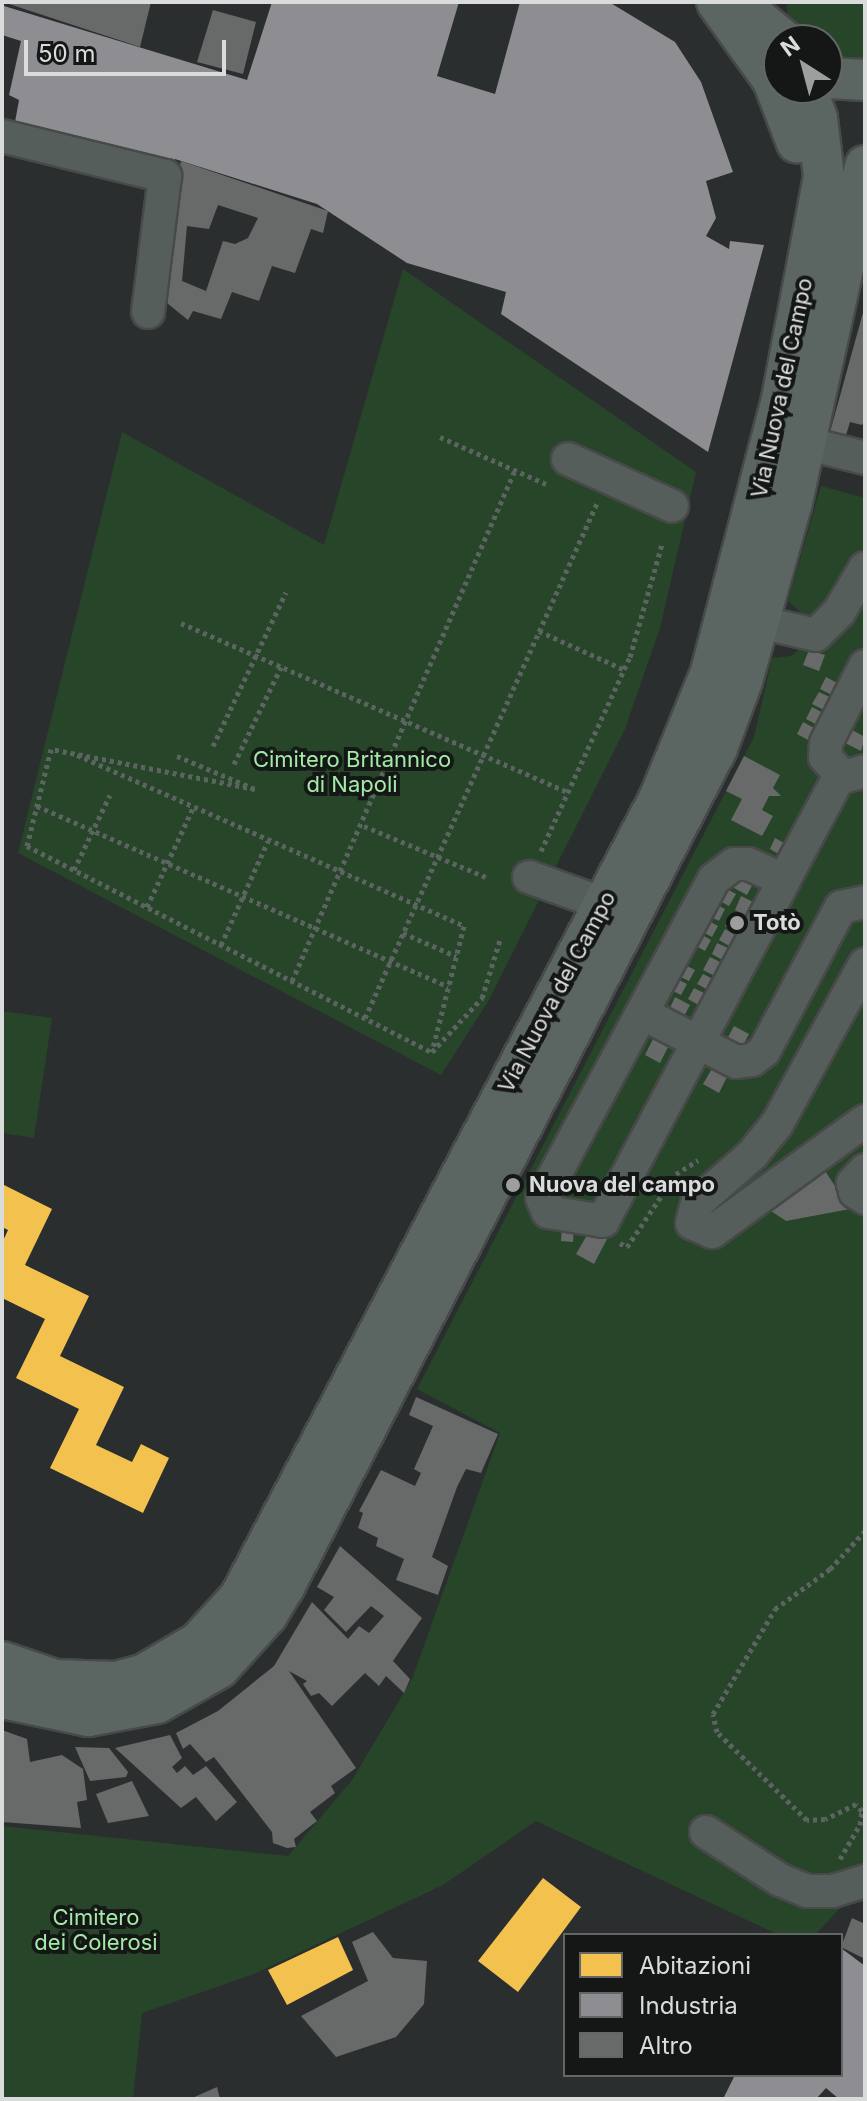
<!DOCTYPE html>
<html>
<head>
<meta charset="utf-8">
<style>
  body { margin:0 }
  #map { position:relative; width:867px; height:2101px; overflow:hidden; background:#2b2e2e; font-family:Inter,sans-serif }
  div>[style] { position:absolute }
  [style*='--x'] { left:calc(var(--x)*1px); top:calc(var(--y)*1px); width:calc(var(--w)*1px); rotate:calc(var(--a)*1deg) }
  .green>* { inset:0; background:#274529 }
  .homes>* { inset:0; background:#f2c14e }
  .industry>* { inset:0; background:#8d8d92 }
  .building>* { inset:0; background:#686a6a }
  .path>* { height:5px; margin-top:-2.5px; transform-origin:0; background:repeating-linear-gradient(90deg,#5c6461 0 4px,transparent 0 8px) }
  .roads { filter:drop-shadow(2px 0 #484949) drop-shadow(-2px 0 #484949) drop-shadow(0 2px #484949) drop-shadow(0 -2px #484949) }
  .minor>* { height:32px; margin:-16px; padding:0 16px; transform-origin:16px; border-radius:16px; background:#555e5a }
  .major>* { height:40px; margin:-20px; padding:0 20px; transform-origin:20px; border-radius:20px; background:#5b6662 }
  .dots>* { width:22px; height:22px; translate:-50% -50%; box-sizing:border-box; border:4px solid #141716; border-radius:50% }
  span { translate:-50% -50%; white-space:nowrap; text-align:center; line-height:1.15; -webkit-text-stroke:8px #141716; paint-order:stroke }
  .street-label { font-size:22px; color:#d9dcdb }
  .park-label { font-size:22px; color:#a3eaa6 }
  .poi-label { font-size:22px; color:#d9dcdb; font-weight:700 }
  .left { translate:0 -50%; text-align:left }
  .frame { position:absolute; inset:0; border:4px solid #d9dcdb; pointer-events:none }
  .legend { position:absolute; left:563px; top:1933px; width:280px; height:144px; box-sizing:border-box; background:#141716; border:2px solid #636665; margin:0; padding:10px 14px; list-style:none; font-size:24px; color:#d9dcdb }
  .legend li { display:flex; align-items:center; gap:16px; height:40px }
  .legend b { width:40px; border:2px solid #636665 }
  .north { position:absolute; left:763px; top:24px; width:80px; height:80px; box-sizing:border-box; background:#141716; border:2px solid #636665; border-radius:50%; rotate:324deg; font-size:22px; font-weight:700; line-height:32px; text-align:center; color:#d9dcdb }
  .north::after { content:''; display:block; margin:auto; width:28px; height:36px; background:#9c9f9e; clip-path:polygon(50% 0,100% 100%,50% 72%,0 100%) }
  .scale { position:absolute; left:24px; top:40px; width:202px; height:36px; box-sizing:border-box; border:4px solid #d9dcdb; border-top:0; padding-left:10px; font-size:24px; line-height:28px; white-space:nowrap; color:#d9dcdb; -webkit-text-stroke:6px #141716; paint-order:stroke }
</style>
</head>
<body>
<div id="map">
  <div class="green">
    <div style="clip-path:polygon(865px 2px,865px 69px,827px 68px,827px 40px,795px 40px,788px 24px,787px 2px)"></div>
    <div style="clip-path:polygon(403px 269px,696px 472px,660px 628px,625px 729px,489px 1000px,441px 1075px,18px 853px,122px 432px,324px 545px)"></div>
    <div style="clip-path:polygon(821px 486px,865px 498px,865px 1881px,815px 1935px,779px 1935px,536px 1821px,443px 1885px,254px 1974px,142px 2013px,133px 2099px,2px 2099px,2px 1826px,288px 1856px,352px 1780px,412px 1679px,500px 1433px,417px 1389px,754px 737px,772px 658px,791px 656px,802px 647px,806px 618px,788px 601px)"></div>
    <div style="clip-path:polygon(2px 1011px,52px 1018px,34px 1138px,2px 1133px)"></div>
  </div>
  <div class="homes">
    <div style="clip-path:polygon(2px 1184px,52px 1209px,25px 1265px,89px 1296px,60px 1356px,124px 1387px,96px 1445px,132px 1462px,141px 1444px,169px 1458px,143px 1513px,50px 1468px,79px 1409px,16px 1378px,45px 1319px,2px 1298px,2px 1243px,8px 1230px,2px 1227px)"></div>
    <div style="clip-path:polygon(543px 1878px,581px 1907px,518px 1992px,478px 1961px)"></div>
    <div style="clip-path:polygon(338px 1937px,353px 1970px,287px 2005px,268px 1970px)"></div>
  </div>
  <div class="industry">
    <div style="clip-path:polygon(272px 2px,459px 2px,437px 76px,495px 94px,520px 2px,609px 2px,675px 42px,701px 82px,733px 172px,706px 181px,716px 218px,706px 236px,729px 249px,730px 241px,764px 245px,708px 452px,501px 314px,506px 292px,407px 263px,317px 204px,175px 159px,170px 166px,15px 122px,19px 100px,9px 95px,21px 41px,2px 35px,4px 6px,247px 80px)"></div>
    <div style="clip-path:polygon(841px 1948px,865px 1966px,865px 2099px,839px 2099px,826px 2088px,816px 2099px,723px 2099px,735px 2075px,841px 2075px)"></div>
  </div>
  <div class="building">
    <div style="clip-path:polygon(3px 2px,151px 2px,140px 47px)"></div>
    <div style="clip-path:polygon(213px 10px,256px 22px,243px 74px,197px 62px)"></div>
    <div style="clip-path:polygon(evenodd,181px 161px,328px 211px,323px 233px,311px 229px,295px 273px,272px 266px,259px 301px,232px 292px,221px 319px,193px 311px,188px 320px,162px 299px,177px 219px,168px 216px,181px 161px,218px 205px,258px 218px,248px 238px,235px 244px,223px 241px,206px 291px,182px 281px,187px 226px,209px 229px,218px 205px)"></div>
    <div style="clip-path:polygon(864px 309px,865px 420px,862px 425px,850px 422px,846px 435px,830px 432px)"></div>
    <div style="clip-path:polygon(809px 650px,825px 655px,819px 671px,803px 665px)"></div>
    <div style="clip-path:polygon(826px 677px,841px 685px,836px 697px,820px 689px)"></div>
    <div style="clip-path:polygon(819px 692px,834px 699px,828px 712px,812px 704px)"></div>
    <div style="clip-path:polygon(812px 707px,827px 715px,821px 727px,806px 719px)"></div>
    <div style="clip-path:polygon(803px 722px,818px 730px,812px 742px,797px 734px)"></div>
    <div style="clip-path:polygon(852px 730px,865px 737px,861px 751px,845px 743px)"></div>
    <div style="clip-path:polygon(744px 756px,780px 775px,773px 788px,781px 796px,769px 796px,762px 810px,773px 816px,762px 836px,731px 820px,742px 799px,726px 791px)"></div>
    <div style="clip-path:polygon(775px 838px,788px 845px,782px 856px,770px 849px)"></div>
    <div style="clip-path:polygon(742px 874px,755px 880px,747px 895px,734px 888px)"></div>
    <div style="clip-path:polygon(723px 887px,736px 894px,729px 906px,716px 899px)"></div>
    <div style="clip-path:polygon(741px 896px,757px 904px,750px 918px,735px 910px)"></div>
    <div style="clip-path:polygon(713px 903px,725px 909px,719px 921px,707px 915px)"></div>
    <div style="clip-path:polygon(733px 913px,748px 921px,741px 934px,725px 926px)"></div>
    <div style="clip-path:polygon(705px 919px,718px 926px,712px 937px,699px 930px)"></div>
    <div style="clip-path:polygon(725px 929px,739px 937px,733px 948px,719px 940px)"></div>
    <div style="clip-path:polygon(697px 932px,711px 940px,705px 951px,691px 943px)"></div>
    <div style="clip-path:polygon(717px 943px,732px 950px,726px 962px,712px 954px)"></div>
    <div style="clip-path:polygon(710px 957px,726px 965px,719px 978px,703px 970px)"></div>
    <div style="clip-path:polygon(681px 963px,695px 970px,689px 981px,675px 974px)"></div>
    <div style="clip-path:polygon(703px 974px,717px 981px,712px 992px,697px 984px)"></div>
    <div style="clip-path:polygon(673px 977px,687px 984px,681px 995px,667px 988px)"></div>
    <div style="clip-path:polygon(694px 988px,708px 995px,702px 1007px,688px 999px)"></div>
    <div style="clip-path:polygon(675px 997px,690px 1005px,682px 1020px,668px 1012px)"></div>
    <div style="clip-path:polygon(734px 1026px,749px 1034px,740px 1051px,725px 1043px)"></div>
    <div style="clip-path:polygon(654px 1037px,669px 1045px,660px 1063px,645px 1055px)"></div>
    <div style="clip-path:polygon(713px 1067px,728px 1075px,719px 1093px,703px 1084px)"></div>
    <div style="clip-path:polygon(818px 1160px,850px 1209px,786px 1221px,762px 1205px)"></div>
    <div style="clip-path:polygon(562px 1226px,574px 1227px,573px 1242px,561px 1241px)"></div>
    <div style="clip-path:polygon(590px 1230px,607px 1239px,594px 1264px,576px 1254px)"></div>
    <div style="clip-path:polygon(416px 1397px,498px 1434px,481px 1473px,466px 1469px,457px 1487px,432px 1557px,448px 1566px,438px 1595px,396px 1580px,404px 1559px,376px 1546px,378px 1538px,358px 1528px,363px 1513px,359px 1511px,381px 1470px,415px 1486px,421px 1473px,414px 1469px,433px 1426px,409px 1415px)"></div>
    <div style="clip-path:polygon(340px 1546px,422px 1618px,393px 1661px,410px 1679px,404px 1693px,386px 1676px,379px 1686px,365px 1673px,332px 1706px,319px 1693px,311px 1696px,303px 1684px,307px 1681px,289px 1671px,356px 1768px,331px 1786px,335px 1793px,310px 1812px,317px 1821px,294px 1839px,296px 1847px,287px 1848px,273px 1843px,272px 1832px,214px 1757px,206px 1762px,190px 1744px,183px 1749px,176px 1733px,218px 1711px,274px 1666px,312px 1602px,348px 1639px,359px 1626px,369px 1633px,384px 1616px,371px 1606px,346px 1632px,324px 1610px,334px 1597px,317px 1587px)"></div>
    <div style="clip-path:polygon(2px 1730px,27px 1739px,30px 1762px,62px 1755px,83px 1769px,87px 1800px,77px 1802px,81px 1828px,2px 1822px)"></div>
    <div style="clip-path:polygon(170px 1735px,182px 1758px,172px 1767px,177px 1773px,185px 1766px,193px 1775px,206px 1766px,237px 1802px,216px 1821px,196px 1797px,181px 1808px,115px 1748px)"></div>
    <div style="clip-path:polygon(75px 1747px,109px 1748px,128px 1772px,126px 1777px,90px 1781px)"></div>
    <div style="clip-path:polygon(132px 1781px,149px 1816px,108px 1823px,96px 1794px)"></div>
    <div style="clip-path:polygon(852px 1918px,865px 1924px,865px 1959px,841px 1947px)"></div>
    <div style="clip-path:polygon(373px 1932px,393px 1958px,427px 1961px,424px 2004px,396px 2037px,336px 2057px,301px 2016px,368px 1981px,352px 1942px)"></div>
    <div style="clip-path:polygon(217px 2087px,220px 2099px,190px 2099px)"></div>
  </div>
  <div class="path">
    <div style="--x:440;--y:437;--w:116;--a:23.9"></div>
    <div style="--x:181;--y:623;--w:422;--a:23.6"></div>
    <div style="--x:539;--y:631;--w:94;--a:24.4"></div>
    <div style="--x:213;--y:746;--w:170;--a:-64.6"></div>
    <div style="--x:77;--y:755;--w:423;--a:23.8"></div>
    <div style="--x:464;--y:926;--w:130;--a:104.3"></div>
    <div style="--x:432;--y:1052;--w:74;--a:-47.2"></div>
    <div style="--x:482;--y:998;--w:61;--a:-72.8"></div>
    <div style="--x:177;--y:756;--w:85;--a:22.9"></div>
    <div style="--x:255;--y:789;--w:208;--a:-168.9"></div>
    <div style="--x:51;--y:749;--w:100;--a:103.9"></div>
    <div style="--x:27;--y:846;--w:454;--a:27"></div>
    <div style="--x:234;--y:764;--w:108;--a:-64.1"></div>
    <div style="--x:37;--y:806;--w:449;--a:23.7"></div>
    <div style="--x:364;--y:826;--w:132;--a:22.7"></div>
    <div style="--x:541;--y:851;--w:213;--a:-65.4"></div>
    <div style="--x:630;--y:657;--w:117;--a:-74.2"></div>
    <div style="--x:74;--y:870;--w:83;--a:-64.4"></div>
    <div style="--x:147;--y:907;--w:109;--a:-65.1"></div>
    <div style="--x:403;--y:933;--w:58;--a:23.5"></div>
    <div style="--x:221;--y:945;--w:114;--a:-65.7"></div>
    <div style="--x:292;--y:981;--w:558;--a:-66.42"></div>
    <div style="--x:365;--y:1018;--w:567;--a:-65.74"></div>
    <div style="--x:620;--y:1243;--w:8;--a:30"></div>
    <div style="--x:627;--y:1247;--w:88;--a:-56.1"></div>
    <div style="--x:676;--y:1174;--w:26;--a:-32"></div>
    <div style="--x:840;--y:1859;--w:39;--a:-60"></div>
    <div style="--x:860;--y:1825;--w:14;--a:-82"></div>
    <div style="--x:862;--y:1811;--w:9;--a:-131"></div>
    <div style="--x:856;--y:1804;--w:34;--a:154"></div>
    <div style="--x:825;--y:1819;--w:18;--a:177"></div>
    <div style="--x:807;--y:1820;--w:126;--a:-135.6"></div>
    <div style="--x:717;--y:1732;--w:18;--a:-103"></div>
    <div style="--x:713;--y:1714;--w:122;--a:-59.4"></div>
    <div style="--x:775;--y:1609;--w:68;--a:-36"></div>
    <div style="--x:830;--y:1569;--w:52;--a:-47.4"></div>
  </div>
  <div class="roads">
    <div class="minor">
      <div style="--x:2;--y:136;--w:168;--a:13.8"></div>
      <div style="--x:165;--y:176;--w:137;--a:97.1"></div>
      <div style="--x:805;--y:443;--w:62;--a:14"></div>
      <div style="--x:568;--y:459;--w:114;--a:24.3"></div>
      <div style="--x:759;--y:622;--w:58;--a:12.8"></div>
      <div style="--x:816;--y:635;--w:33;--a:-45"></div>
      <div style="--x:839;--y:612;--w:51;--a:-59.4"></div>
      <div style="--x:865;--y:666;--w:86;--a:116.9"></div>
      <div style="--x:826;--y:743;--w:14;--a:94"></div>
      <div style="--x:825;--y:757;--w:27;--a:48"></div>
      <div style="--x:843;--y:777;--w:23;--a:-15"></div>
      <div style="--x:529;--y:877;--w:80;--a:19.8"></div>
      <div style="--x:784;--y:880;--w:39;--a:-156"></div>
      <div style="--x:748;--y:864;--w:14;--a:180"></div>
      <div style="--x:734;--y:864;--w:25;--a:143"></div>
      <div style="--x:714;--y:879;--w:362;--a:118.3"></div>
      <div style="--x:542;--y:1198;--w:15;--a:67"></div>
      <div style="--x:548;--y:1212;--w:56;--a:9.3"></div>
      <div style="--x:603;--y:1221;--w:386;--a:-62"></div>
      <div style="--x:784;--y:880;--w:119;--a:-61.9"></div>
      <div style="--x:865;--y:964;--w:183;--a:118.8"></div>
      <div style="--x:777;--y:1124;--w:38;--a:129"></div>
      <div style="--x:753;--y:1154;--w:74;--a:138.8"></div>
      <div style="--x:697;--y:1203;--w:21;--a:104"></div>
      <div style="--x:692;--y:1223;--w:22;--a:24"></div>
      <div style="--x:712;--y:1232;--w:189;--a:-36"></div>
      <div style="--x:642;--y:1013;--w:106;--a:27.5"></div>
      <div style="--x:736;--y:1062;--w:16;--a:-7"></div>
      <div style="--x:752;--y:1060;--w:15;--a:-37"></div>
      <div style="--x:764;--y:1051;--w:163;--a:-61.9"></div>
      <div style="--x:841;--y:907;--w:25;--a:-12"></div>
      <div style="--x:865;--y:1170;--w:18;--a:133"></div>
      <div style="--x:853;--y:1183;--w:9;--a:77"></div>
      <div style="--x:855;--y:1192;--w:12;--a:31"></div>
      <div style="--x:706;--y:1832;--w:88;--a:33"></div>
      <div style="--x:780;--y:1880;--w:29;--a:22"></div>
      <div style="--x:807;--y:1891;--w:26;--a:0"></div>
      <div style="--x:833;--y:1891;--w:34;--a:-17"></div>
    </div>
    <div class="major">
      <div style="--x:717;--y:2;--w:96;--a:54.3"></div>
      <div style="--x:773;--y:80;--w:67;--a:69.1"></div>
      <div style="--x:737;--y:2;--w:60;--a:39.6"></div>
      <div style="--x:827;--y:78;--w:38;--a:3"></div>
      <div style="--x:2;--y:1662;--w:56;--a:18.8"></div>
      <div style="--x:55;--y:1680;--w:61;--a:1.9"></div>
      <div style="--x:116;--y:1682;--w:30;--a:-15"></div>
      <div style="--x:145;--y:1674;--w:63;--a:-30.7"></div>
      <div style="--x:199;--y:1642;--w:61;--a:-47.7"></div>
      <div style="--x:240;--y:1597;--w:901;--a:-62.3"></div>
      <div style="--x:659;--y:799;--w:137;--a:-67.7"></div>
      <div style="--x:711;--y:672;--w:277;--a:-75.4"></div>
      <div style="--x:781;--y:404;--w:231;--a:-79.3"></div>
      <div style="--x:824;--y:177;--w:59;--a:-96.8"></div>
      <div style="--x:817;--y:118;--w:32;--a:-110"></div>
      <div style="--x:2;--y:1698;--w:88;--a:11.8"></div>
      <div style="--x:88;--y:1716;--w:70;--a:-10.7"></div>
      <div style="--x:157;--y:1703;--w:71;--a:-29.4"></div>
      <div style="--x:219;--y:1668;--w:72;--a:-47.8"></div>
      <div style="--x:267;--y:1615;--w:33;--a:-59"></div>
      <div style="--x:284;--y:1587;--w:944;--a:-62.7"></div>
      <div style="--x:717;--y:748;--w:72;--a:-69.5"></div>
      <div style="--x:742;--y:681;--w:186;--a:-74.4"></div>
      <div style="--x:792;--y:502;--w:344;--a:-77.7"></div>
    </div>
  </div>
  <div class="dots">
    <div style="left:737px;top:923px;background:#9c9f9e"></div>
    <div style="left:513px;top:1185px;background:#9c9f9e"></div>
  </div>
  <div class="street-label">
    <span style="left:782px;top:388px;rotate:-78deg">Via Nuova del Campo</span>
    <span style="left:557px;top:992px;rotate:-62deg">Via Nuova del Campo</span>
  </div>
  <div class="park-label">
    <span style="left:352px;top:772px">Cimitero Britannico<br>di Napoli</span>
    <span style="left:96px;top:1930px">Cimitero<br>dei Colerosi</span>
  </div>
  <div class="poi-label">
    <span class="left" style="left:753px;top:923px">Totò</span>
    <span class="left" style="left:529px;top:1185px">Nuova del campo</span>
  </div>
  <div class="frame"></div>
  <ul class="legend">
  <li><b style="height:22px;background:#f2c14e"></b>Abitazioni</li>
  <li><b style="height:22px;background:#8d8d92"></b>Industria</li>
  <li><b style="height:22px;background:#686a6a"></b>Altro</li>
  </ul>
  <div class="north">N</div>
  <div class="scale">50 m</div>
</div>
</body>
</html>
